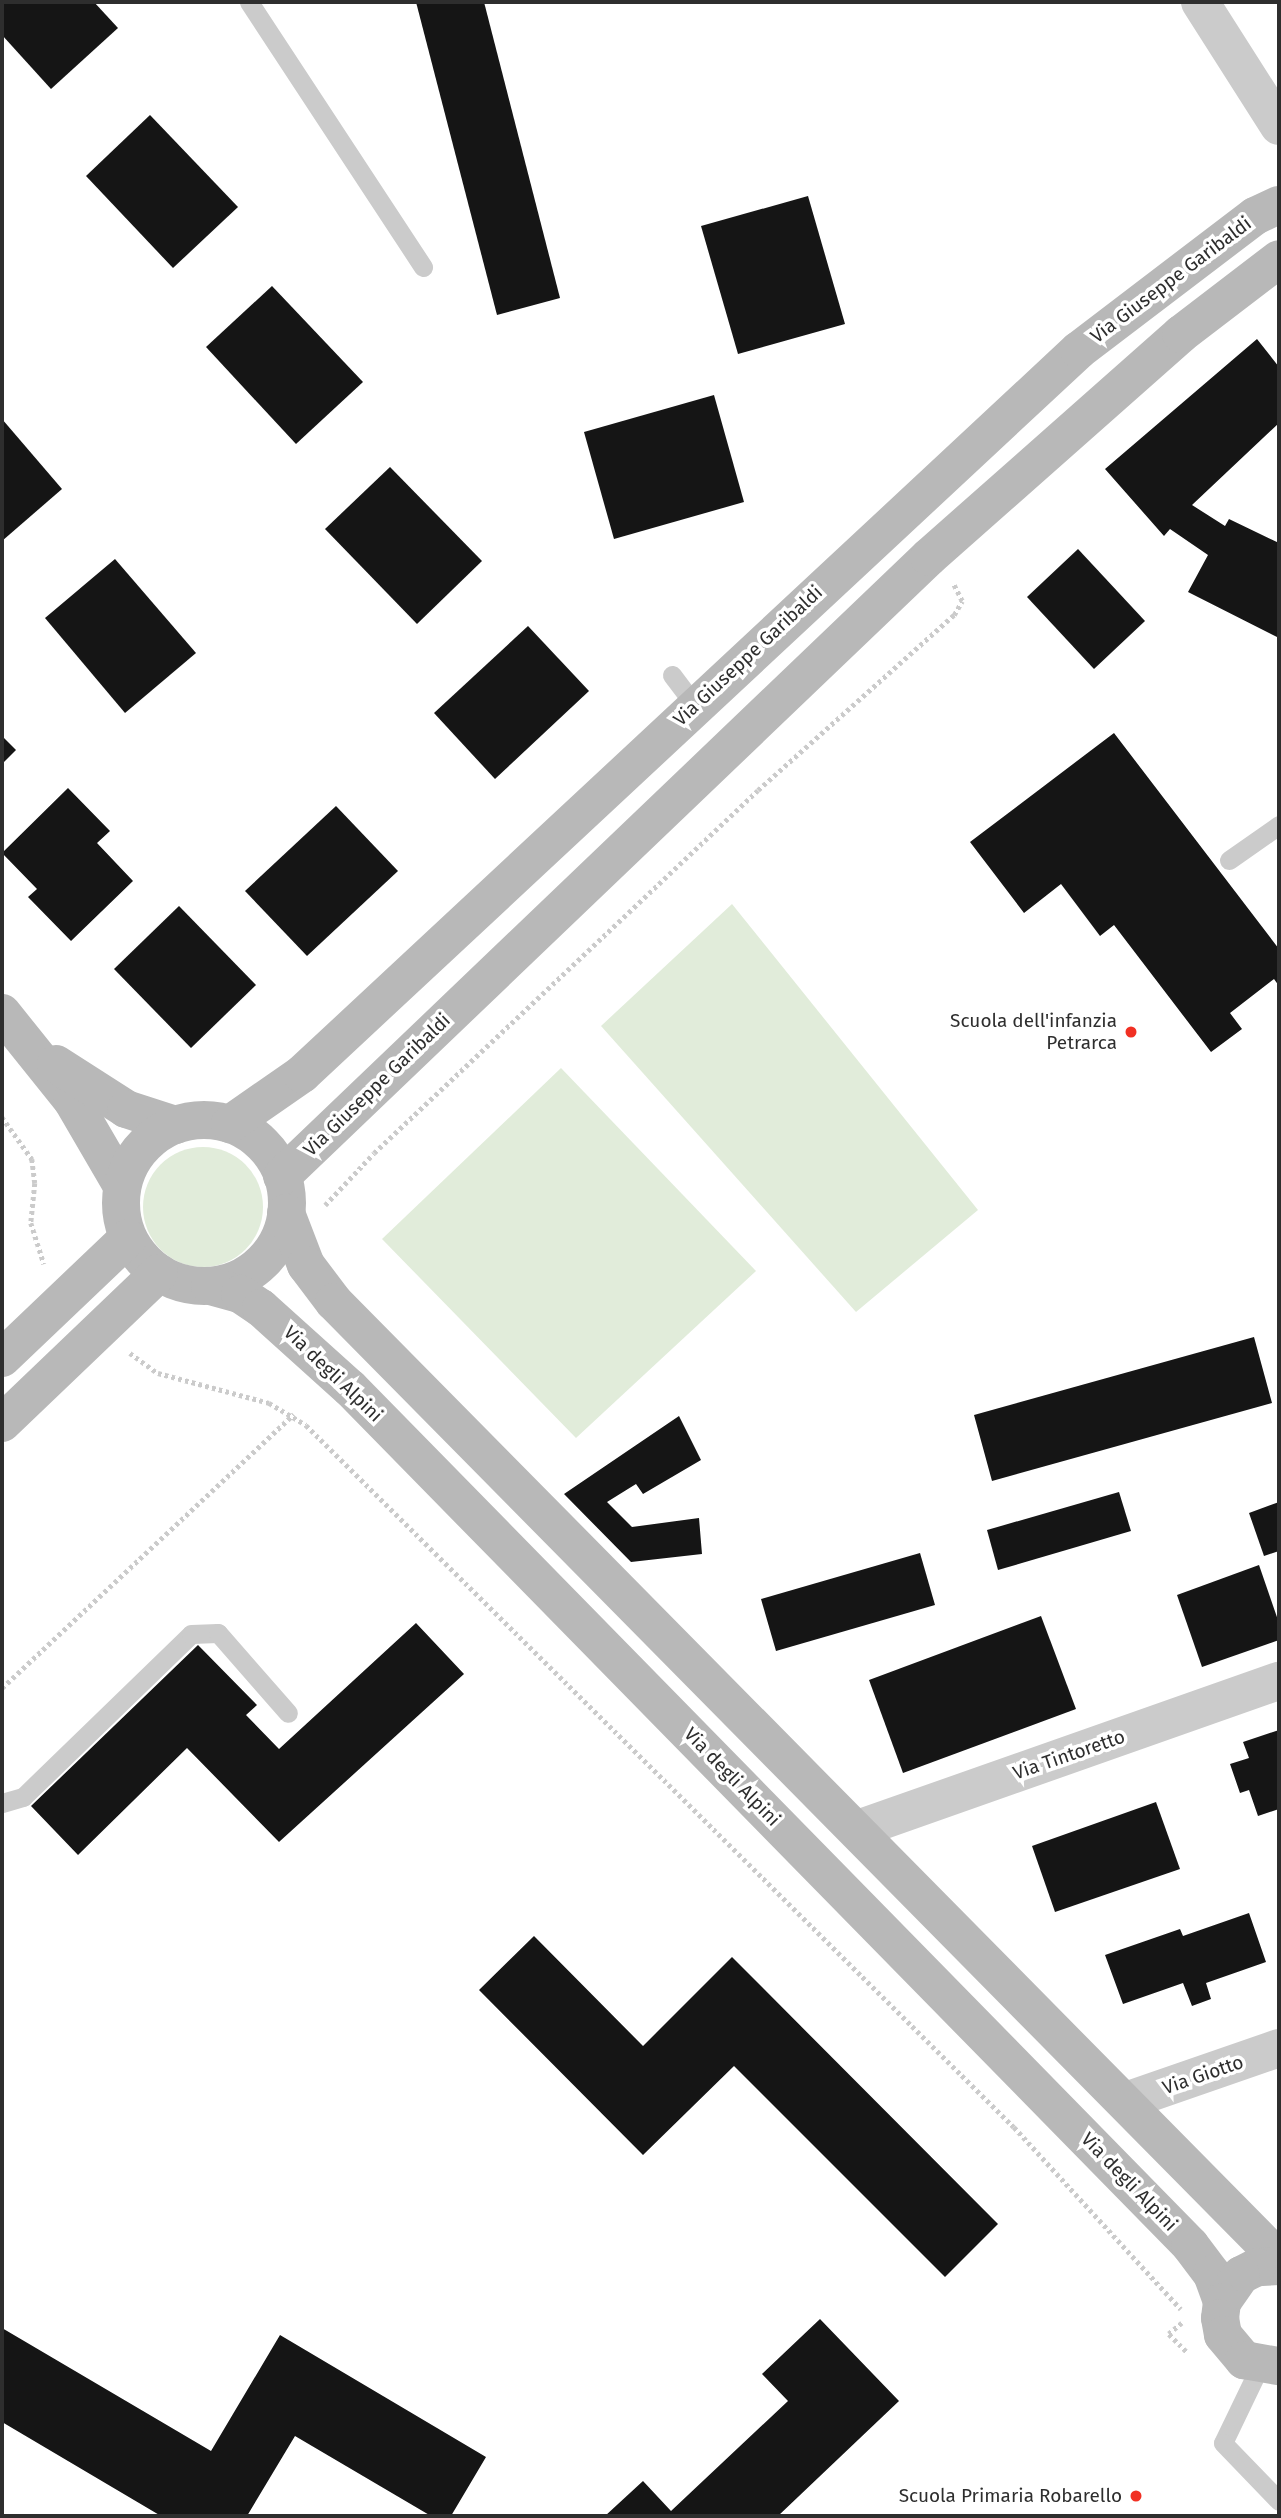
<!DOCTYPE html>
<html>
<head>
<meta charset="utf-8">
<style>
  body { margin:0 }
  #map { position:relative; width:1281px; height:2518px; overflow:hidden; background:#fff; font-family:"Fira Sans",sans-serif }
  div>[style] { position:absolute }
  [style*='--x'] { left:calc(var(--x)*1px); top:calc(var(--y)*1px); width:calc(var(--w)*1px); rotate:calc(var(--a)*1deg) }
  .green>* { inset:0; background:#e1ecda }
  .round { border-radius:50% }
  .building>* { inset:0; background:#151515 }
  .path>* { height:4.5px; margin-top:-2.25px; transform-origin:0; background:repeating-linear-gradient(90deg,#cbcbcb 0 3.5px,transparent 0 7px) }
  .lane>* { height:19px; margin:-9.5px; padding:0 9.5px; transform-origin:9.5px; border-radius:9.5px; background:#cbcbcb }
  .street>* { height:38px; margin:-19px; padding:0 19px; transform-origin:19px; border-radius:19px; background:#cbcbcb }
  .secondary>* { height:38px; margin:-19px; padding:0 19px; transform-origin:19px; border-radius:19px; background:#b8b8b8 }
  .secondary>.ring { margin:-19px; padding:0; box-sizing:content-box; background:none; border:38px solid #b8b8b8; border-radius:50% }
  .dots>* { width:19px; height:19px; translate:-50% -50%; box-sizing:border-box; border:4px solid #fff; border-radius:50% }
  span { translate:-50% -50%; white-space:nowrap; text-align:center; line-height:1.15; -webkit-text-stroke:7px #fff; paint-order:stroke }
  .street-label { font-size:19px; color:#2e2e2e }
  .poi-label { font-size:19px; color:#2e2e2e }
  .right { translate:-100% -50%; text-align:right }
  .frame { position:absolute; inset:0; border:4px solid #2e2e2e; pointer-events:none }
</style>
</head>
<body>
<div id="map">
  <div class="green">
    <div style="clip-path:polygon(732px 904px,978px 1210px,856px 1312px,601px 1026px)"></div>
    <div style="clip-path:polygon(561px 1068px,756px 1271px,576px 1438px,382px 1239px)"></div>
    <div class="round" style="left:143px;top:1147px;width:120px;height:120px"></div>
  </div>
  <div class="building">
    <div style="clip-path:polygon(2px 2px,94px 2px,118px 28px,51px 89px,2px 35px)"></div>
    <div style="clip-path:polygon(416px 2px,484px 2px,560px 298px,497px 315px)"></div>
    <div style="clip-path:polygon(150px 115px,238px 207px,173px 268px,86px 176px)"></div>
    <div style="clip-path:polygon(808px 196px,845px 324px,738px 354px,701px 226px)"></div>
    <div style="clip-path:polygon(272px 286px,363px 382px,296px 444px,206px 347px)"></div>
    <div style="clip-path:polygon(1257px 339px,1279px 367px,1279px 423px,1192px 505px,1225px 526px,1229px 519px,1279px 543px,1279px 638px,1188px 592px,1208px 555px,1170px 529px,1164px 536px,1105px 469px)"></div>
    <div style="clip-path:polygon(714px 395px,744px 502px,614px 539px,584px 432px)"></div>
    <div style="clip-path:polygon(2px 419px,62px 489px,2px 541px)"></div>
    <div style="clip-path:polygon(390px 467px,482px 561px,417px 624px,325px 529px)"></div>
    <div style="clip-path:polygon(1078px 549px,1145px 621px,1094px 669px,1027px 597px)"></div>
    <div style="clip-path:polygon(115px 559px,196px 653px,125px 713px,45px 618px)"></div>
    <div style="clip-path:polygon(528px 626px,589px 691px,495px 779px,434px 713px)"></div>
    <div style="clip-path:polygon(1114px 733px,1279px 949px,1279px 986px,1274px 979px,1230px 1013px,1242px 1029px,1211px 1052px,1114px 925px,1100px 936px,1061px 884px,1024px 913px,970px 842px)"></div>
    <div style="clip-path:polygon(2px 736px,16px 750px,2px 764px)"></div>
    <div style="clip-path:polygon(68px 788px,110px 831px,97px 843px,133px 881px,71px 941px,28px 897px,37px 889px,2px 853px)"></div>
    <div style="clip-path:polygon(336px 806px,398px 871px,307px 956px,245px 891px)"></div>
    <div style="clip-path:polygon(179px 906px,256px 985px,191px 1048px,114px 969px)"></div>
    <div style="clip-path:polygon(1254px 1337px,1272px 1403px,992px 1481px,974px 1415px)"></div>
    <div style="clip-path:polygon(679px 1416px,701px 1460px,643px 1494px,636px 1484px,607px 1502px,632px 1527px,699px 1518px,702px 1554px,631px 1562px,564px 1494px)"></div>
    <div style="clip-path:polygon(1119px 1492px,1131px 1531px,998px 1570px,987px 1530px)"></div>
    <div style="clip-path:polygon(1279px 1502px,1279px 1551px,1264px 1556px,1249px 1513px)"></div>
    <div style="clip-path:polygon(920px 1553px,935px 1605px,776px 1651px,761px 1599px)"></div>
    <div style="clip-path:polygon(1259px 1565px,1279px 1623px,1279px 1640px,1202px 1667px,1177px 1595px)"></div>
    <div style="clip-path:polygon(1041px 1616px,1076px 1709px,903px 1773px,869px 1680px)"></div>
    <div style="clip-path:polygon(416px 1623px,464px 1674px,279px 1842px,187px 1748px,78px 1855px,31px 1806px,198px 1645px,257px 1705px,246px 1715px,279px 1749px)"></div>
    <div style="clip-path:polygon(1279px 1730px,1279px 1809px,1258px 1816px,1249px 1790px,1240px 1793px,1230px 1764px,1249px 1758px,1243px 1742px)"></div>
    <div style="clip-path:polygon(1156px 1802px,1180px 1869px,1055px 1912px,1032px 1846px)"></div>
    <div style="clip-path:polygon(1249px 1913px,1266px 1962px,1206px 1983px,1211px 1999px,1192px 2006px,1183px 1983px,1123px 2004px,1105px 1955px,1180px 1929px,1183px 1936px)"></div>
    <div style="clip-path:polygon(534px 1936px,643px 2046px,732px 1957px,998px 2224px,945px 2277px,734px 2066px,643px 2155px,479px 1990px)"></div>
    <div style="clip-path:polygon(820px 2319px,899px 2401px,778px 2516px,605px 2516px,643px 2481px,671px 2511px,788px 2401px,762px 2374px)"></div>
    <div style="clip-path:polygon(2px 2328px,211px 2451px,280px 2335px,486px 2457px,451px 2516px,431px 2516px,295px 2436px,247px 2516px,161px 2516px,2px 2422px)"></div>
  </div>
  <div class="path">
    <div style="--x:2;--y:1117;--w:52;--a:54.5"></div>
    <div style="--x:32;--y:1159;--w:24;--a:83"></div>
    <div style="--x:35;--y:1183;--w:40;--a:95.7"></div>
    <div style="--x:31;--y:1223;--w:43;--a:72.4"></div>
    <div style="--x:325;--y:1205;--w:71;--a:-46.7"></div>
    <div style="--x:374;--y:1153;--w:528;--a:-43.39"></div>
    <div style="--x:758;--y:790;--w:263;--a:-41.8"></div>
    <div style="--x:954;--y:615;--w:16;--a:-60"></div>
    <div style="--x:962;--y:601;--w:18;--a:-117"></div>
    <div style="--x:130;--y:1353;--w:34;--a:36"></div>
    <div style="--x:158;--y:1373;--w:115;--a:15.1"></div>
    <div style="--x:269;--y:1403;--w:43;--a:30.7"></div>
    <div style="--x:306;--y:1425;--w:997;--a:44.76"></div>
    <div style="--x:1014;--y:2127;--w:247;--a:47.5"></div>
    <div style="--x:2;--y:1688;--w:400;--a:-43.2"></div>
    <div style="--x:1182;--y:2323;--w:17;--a:140"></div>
    <div style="--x:1169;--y:2334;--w:27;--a:45"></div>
  </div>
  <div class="lane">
    <div style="--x:249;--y:2;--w:317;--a:56.7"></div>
    <div style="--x:672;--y:675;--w:39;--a:53"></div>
    <div style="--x:1229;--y:860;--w:61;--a:-35"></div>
    <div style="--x:2;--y:1803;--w:22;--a:-16"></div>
    <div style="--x:23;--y:1797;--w:234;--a:-44.1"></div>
    <div style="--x:191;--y:1634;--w:27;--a:-2"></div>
    <div style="--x:218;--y:1633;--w:106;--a:48.8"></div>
    <div style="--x:1260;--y:2366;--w:85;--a:115.7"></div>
    <div style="--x:1223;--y:2443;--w:81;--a:46"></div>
  </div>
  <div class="street">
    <div style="--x:1200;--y:2;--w:147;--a:57.5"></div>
    <div style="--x:858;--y:1829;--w:446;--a:-19.4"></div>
    <div style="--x:1126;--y:2101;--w:162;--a:-19.1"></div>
  </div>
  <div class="secondary">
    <div style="--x:2;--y:1013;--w:112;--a:51.2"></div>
    <div style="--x:72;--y:1100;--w:99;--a:59.8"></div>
    <div style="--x:56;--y:1064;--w:83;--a:32.7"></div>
    <div style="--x:126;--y:1109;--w:52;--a:18.1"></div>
    <div class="ring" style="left:121px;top:1120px;width:128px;height:128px"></div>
    <div style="--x:230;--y:1124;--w:88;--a:-34.8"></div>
    <div style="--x:302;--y:1074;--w:1062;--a:-42.98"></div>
    <div style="--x:1079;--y:350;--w:221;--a:-37.3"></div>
    <div style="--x:1255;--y:216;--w:26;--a:-25"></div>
    <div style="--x:282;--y:1176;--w:895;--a:-43.73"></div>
    <div style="--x:929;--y:557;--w:337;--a:-41.5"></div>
    <div style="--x:1181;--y:334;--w:123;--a:-37.4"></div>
    <div style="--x:286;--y:1213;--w:56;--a:69"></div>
    <div style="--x:306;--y:1265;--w:46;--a:52.9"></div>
    <div style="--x:334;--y:1302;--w:1345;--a:45.36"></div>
    <div style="--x:210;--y:1286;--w:31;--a:15"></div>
    <div style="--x:240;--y:1294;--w:25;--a:34"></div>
    <div style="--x:261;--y:1308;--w:120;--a:42"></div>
    <div style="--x:350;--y:1388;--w:1200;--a:45.57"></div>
    <div style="--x:1190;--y:2245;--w:36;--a:53"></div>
    <div style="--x:1212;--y:2274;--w:30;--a:70"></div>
    <div style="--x:2;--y:1358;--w:174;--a:-43.6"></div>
    <div style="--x:2;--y:1423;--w:217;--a:-43.7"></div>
    <div style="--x:1279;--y:2266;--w:22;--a:177"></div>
    <div style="--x:1257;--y:2267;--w:18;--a:153"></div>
    <div style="--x:1241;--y:2275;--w:33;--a:125"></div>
    <div style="--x:1222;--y:2302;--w:16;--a:97"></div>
    <div style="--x:1220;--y:2318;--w:17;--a:80"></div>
    <div style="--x:1223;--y:2335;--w:33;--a:50"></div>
    <div style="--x:1244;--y:2360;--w:36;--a:10"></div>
  </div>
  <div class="dots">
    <div style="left:1131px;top:1032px;background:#f13023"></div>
    <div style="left:1136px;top:2496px;background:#f13023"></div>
  </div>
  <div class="street-label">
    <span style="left:1171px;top:280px;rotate:-37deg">Via Giuseppe Garibaldi</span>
    <span style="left:748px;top:656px;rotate:-43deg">Via Giuseppe Garibaldi</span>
    <span style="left:377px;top:1085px;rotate:-44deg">Via Giuseppe Garibaldi</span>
    <span style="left:333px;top:1374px;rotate:44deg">Via degli Alpini</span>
    <span style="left:1069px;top:1755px;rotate:-19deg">Via Tintoretto</span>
    <span style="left:732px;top:1777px;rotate:46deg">Via degli Alpini</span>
    <span style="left:1203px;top:2075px;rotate:-19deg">Via Giotto</span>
    <span style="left:1129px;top:2182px;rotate:46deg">Via degli Alpini</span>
  </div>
  <div class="poi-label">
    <span class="right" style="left:1117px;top:1032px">Scuola dell'infanzia<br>Petrarca</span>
    <span class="right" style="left:1122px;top:2496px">Scuola Primaria Robarello</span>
  </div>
  <div class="frame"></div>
</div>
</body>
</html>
